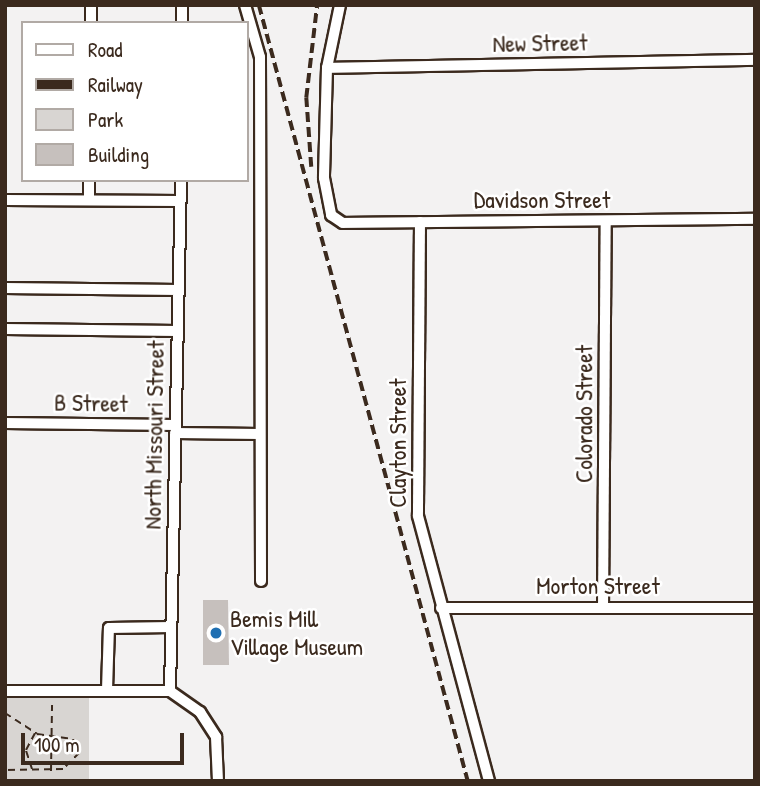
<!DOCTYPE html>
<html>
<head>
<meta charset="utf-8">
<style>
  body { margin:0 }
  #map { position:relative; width:760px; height:786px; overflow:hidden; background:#f3f2f2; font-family:"Patrick Hand",sans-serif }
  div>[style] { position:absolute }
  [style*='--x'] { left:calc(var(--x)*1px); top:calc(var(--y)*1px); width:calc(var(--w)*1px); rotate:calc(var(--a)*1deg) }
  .green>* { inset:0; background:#d8d5d2 }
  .building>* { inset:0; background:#c6c0bd }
  .path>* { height:2px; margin-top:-1px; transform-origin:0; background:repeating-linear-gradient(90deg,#3b2a1e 0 7px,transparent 0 12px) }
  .roads { filter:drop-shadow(2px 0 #3b2a1e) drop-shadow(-2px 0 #3b2a1e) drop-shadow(0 2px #3b2a1e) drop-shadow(0 -2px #3b2a1e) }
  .minor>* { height:10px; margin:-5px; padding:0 5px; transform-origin:5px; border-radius:5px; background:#fff }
  .rail>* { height:3.5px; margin-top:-1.75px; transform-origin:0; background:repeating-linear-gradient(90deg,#3b2a1e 0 10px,transparent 0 15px) }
  .dots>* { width:19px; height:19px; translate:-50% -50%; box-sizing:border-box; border:4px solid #fff; border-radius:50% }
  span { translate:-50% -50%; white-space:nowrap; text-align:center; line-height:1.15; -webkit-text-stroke:5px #fff; paint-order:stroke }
  .street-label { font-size:24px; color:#3b2a1e }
  .poi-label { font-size:24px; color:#3b2a1e }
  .left { translate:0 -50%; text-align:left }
  .frame { position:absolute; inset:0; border:7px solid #3b2a1e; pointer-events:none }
  .legend { position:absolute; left:21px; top:21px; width:228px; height:161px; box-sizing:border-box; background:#fff; border:2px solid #b1aaa5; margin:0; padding:9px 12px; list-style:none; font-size:21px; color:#3b2a1e }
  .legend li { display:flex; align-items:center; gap:14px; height:35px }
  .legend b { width:35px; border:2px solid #b1aaa5 }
  .scale { position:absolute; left:21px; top:733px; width:163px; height:32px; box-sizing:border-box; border:4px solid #3b2a1e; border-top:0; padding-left:9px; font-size:21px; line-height:24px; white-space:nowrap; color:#3b2a1e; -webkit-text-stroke:5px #fff; paint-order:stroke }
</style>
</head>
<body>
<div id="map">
  <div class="green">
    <div style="clip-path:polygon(89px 690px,89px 781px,5px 781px,5px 691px)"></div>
  </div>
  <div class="building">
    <div style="clip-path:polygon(203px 600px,228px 600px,229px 665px,203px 665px)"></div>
  </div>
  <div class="path">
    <div style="--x:5;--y:713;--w:38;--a:33"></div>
    <div style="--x:37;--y:734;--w:36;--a:8"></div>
    <div style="--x:73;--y:739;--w:15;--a:67"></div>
    <div style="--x:79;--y:753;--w:23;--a:135"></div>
    <div style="--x:63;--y:769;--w:58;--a:179"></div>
    <div style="--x:32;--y:769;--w:20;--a:-108"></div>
    <div style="--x:26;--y:750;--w:19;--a:-62"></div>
    <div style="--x:51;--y:771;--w:66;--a:-89.1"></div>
  </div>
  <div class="roads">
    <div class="minor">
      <div style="--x:245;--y:5;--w:54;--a:73.9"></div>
      <div style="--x:260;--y:57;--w:524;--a:89.89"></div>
      <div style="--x:340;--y:5;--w:64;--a:101.7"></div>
      <div style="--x:327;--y:68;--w:110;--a:91.6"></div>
      <div style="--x:324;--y:178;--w:38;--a:79"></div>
      <div style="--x:331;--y:215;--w:14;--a:34"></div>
      <div style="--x:343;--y:223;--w:412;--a:-0.6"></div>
      <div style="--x:91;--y:23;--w:18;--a:-90"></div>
      <div style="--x:182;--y:23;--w:18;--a:-90"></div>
      <div style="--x:327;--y:68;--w:428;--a:-1.1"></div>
      <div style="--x:89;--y:180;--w:20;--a:90"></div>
      <div style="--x:5;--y:200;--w:175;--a:0.3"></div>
      <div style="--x:420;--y:222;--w:294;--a:90.4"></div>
      <div style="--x:418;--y:516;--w:274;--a:75"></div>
      <div style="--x:5;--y:288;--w:173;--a:0.7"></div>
      <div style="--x:5;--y:329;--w:172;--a:0.7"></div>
      <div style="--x:5;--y:423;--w:170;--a:0.7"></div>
      <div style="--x:175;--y:433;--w:85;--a:0.7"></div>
      <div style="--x:603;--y:607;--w:386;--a:-89.6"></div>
      <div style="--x:441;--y:608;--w:314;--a:0"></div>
      <div style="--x:107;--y:690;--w:62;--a:-88.2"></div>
      <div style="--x:109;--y:628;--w:62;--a:-0.9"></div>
      <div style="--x:5;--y:691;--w:165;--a:0"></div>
      <div style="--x:170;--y:691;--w:511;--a:-88.77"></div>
      <div style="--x:170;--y:691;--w:37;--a:35"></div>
      <div style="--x:200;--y:712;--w:30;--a:57"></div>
      <div style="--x:216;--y:737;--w:44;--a:87.4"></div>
    </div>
  </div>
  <div class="rail">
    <div style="--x:259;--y:5;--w:804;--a:74.93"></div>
    <div style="--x:311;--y:167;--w:69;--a:-94.1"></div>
    <div style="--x:306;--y:98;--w:94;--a:-83.3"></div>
  </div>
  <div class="dots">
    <div style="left:216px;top:633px;background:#1f6fb2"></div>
  </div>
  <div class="street-label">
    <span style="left:540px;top:43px;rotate:-1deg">New Street</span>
    <span style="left:542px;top:200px">Davidson Street</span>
    <span style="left:91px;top:403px;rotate:1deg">B Street</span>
    <span style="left:584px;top:414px;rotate:-90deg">Colorado Street</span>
    <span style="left:154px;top:435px;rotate:-89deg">North Missouri Street</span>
    <span style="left:398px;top:443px;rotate:-90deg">Clayton Street</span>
    <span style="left:598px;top:586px">Morton Street</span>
  </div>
  <div class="poi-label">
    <span class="left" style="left:230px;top:633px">Bemis Mill<br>Village Museum</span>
  </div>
  <div class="frame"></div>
  <ul class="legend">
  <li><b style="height:9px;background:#fff"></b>Road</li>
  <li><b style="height:9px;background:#3b2a1e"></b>Railway</li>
  <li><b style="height:19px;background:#d8d5d2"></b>Park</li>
  <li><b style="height:19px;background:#c6c0bd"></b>Building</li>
  </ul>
  <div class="scale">100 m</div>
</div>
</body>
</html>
